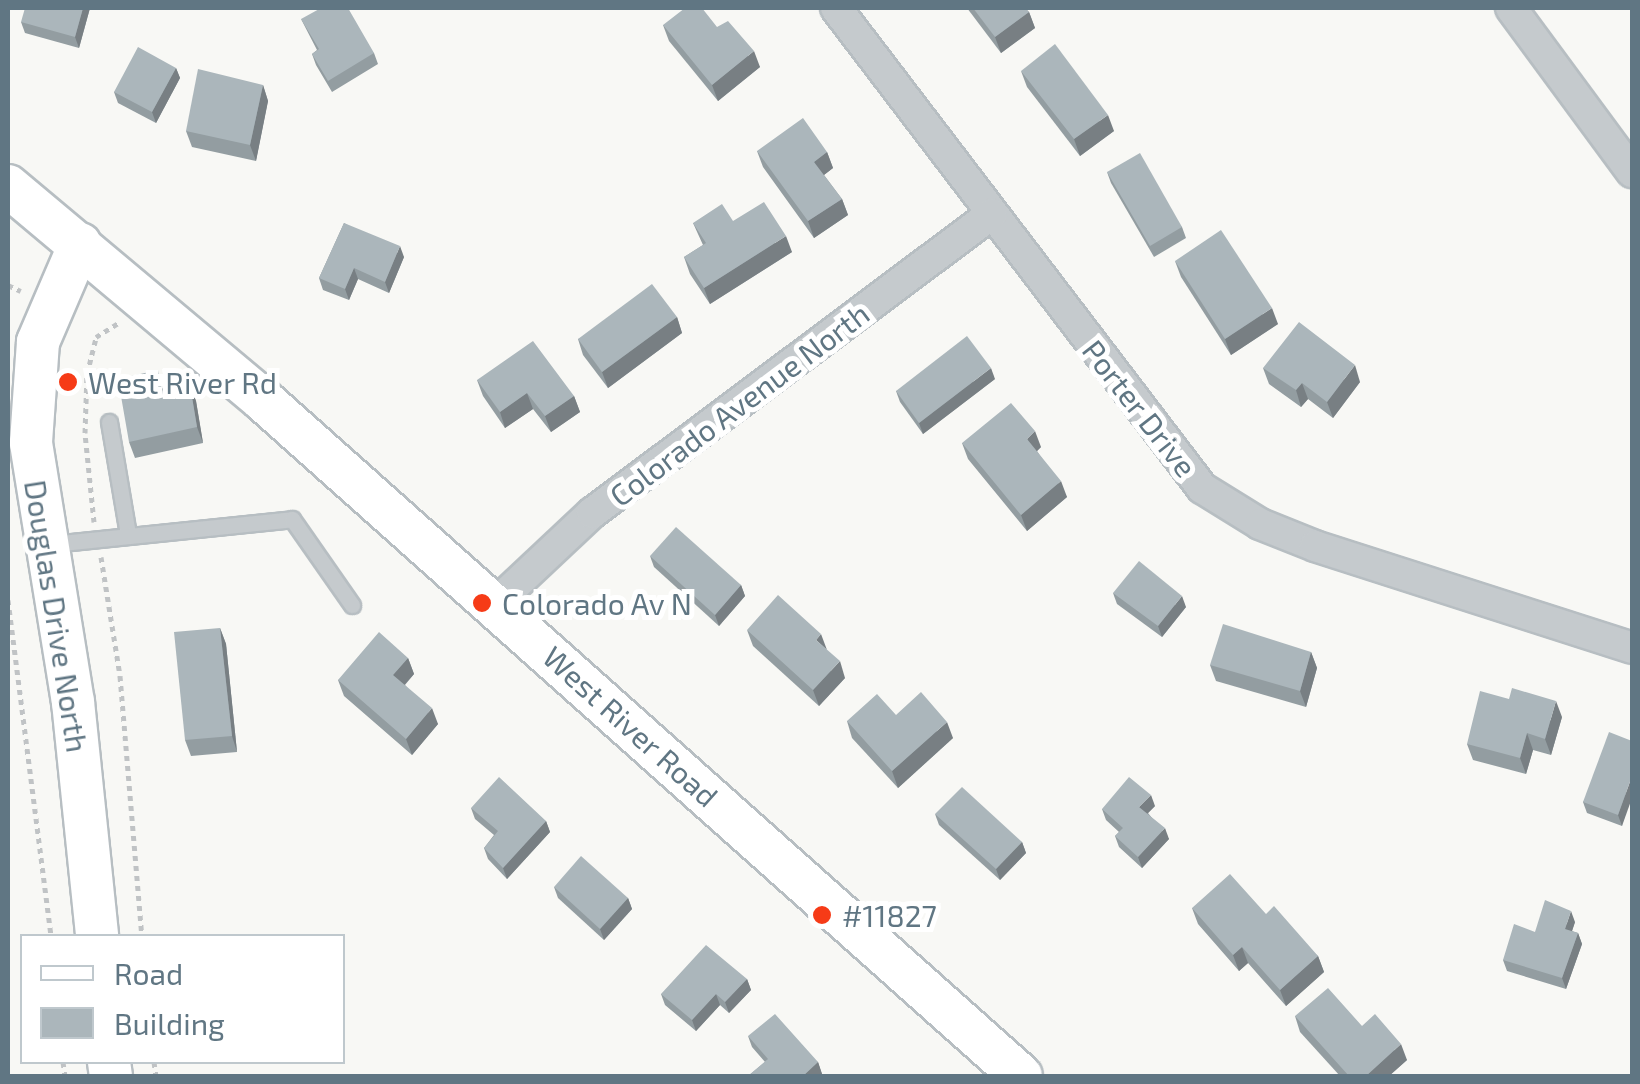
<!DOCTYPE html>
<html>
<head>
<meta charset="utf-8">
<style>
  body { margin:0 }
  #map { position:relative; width:1640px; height:1084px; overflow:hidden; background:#f8f8f5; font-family:"Exo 2",sans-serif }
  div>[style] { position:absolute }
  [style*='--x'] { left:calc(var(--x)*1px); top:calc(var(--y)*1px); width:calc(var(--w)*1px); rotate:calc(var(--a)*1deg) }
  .path>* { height:5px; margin-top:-2.5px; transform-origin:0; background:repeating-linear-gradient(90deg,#c0c3c5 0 5px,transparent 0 10px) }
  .roads { filter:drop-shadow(2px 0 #b7bec2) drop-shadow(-2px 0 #b7bec2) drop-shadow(0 2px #b7bec2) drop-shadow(0 -2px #b7bec2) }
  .service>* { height:15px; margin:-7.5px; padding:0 7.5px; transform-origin:7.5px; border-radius:7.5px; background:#c5cacd }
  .minor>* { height:30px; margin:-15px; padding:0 15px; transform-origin:15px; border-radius:15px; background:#c5cacd }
  .secondary>* { height:42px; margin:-21px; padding:0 21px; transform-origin:21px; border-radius:21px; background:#fff }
  .wall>* { inset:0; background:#939da1 }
  .shaded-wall>* { inset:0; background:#787f83 }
  .building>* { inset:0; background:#abb6bb }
  .dots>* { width:28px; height:28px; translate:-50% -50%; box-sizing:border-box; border:5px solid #fff; border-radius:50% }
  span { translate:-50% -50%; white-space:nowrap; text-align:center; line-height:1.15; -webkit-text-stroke:10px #fff; paint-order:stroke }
  .poi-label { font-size:30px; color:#607683 }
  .left { translate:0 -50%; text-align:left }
  .street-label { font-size:30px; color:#607683 }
  .frame { position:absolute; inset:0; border:10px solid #607683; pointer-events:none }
  .legend { position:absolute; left:20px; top:934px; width:325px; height:130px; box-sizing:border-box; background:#fff; border:2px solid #bfc8cd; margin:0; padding:12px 18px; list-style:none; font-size:30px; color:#607683 }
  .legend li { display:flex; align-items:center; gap:20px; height:50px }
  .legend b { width:50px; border:2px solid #bfc8cd }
</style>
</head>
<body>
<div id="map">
  <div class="path">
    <div style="--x:8;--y:285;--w:14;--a:25"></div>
    <div style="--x:94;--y:522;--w:89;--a:-95.8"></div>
    <div style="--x:85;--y:433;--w:59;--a:-88.1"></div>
    <div style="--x:87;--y:374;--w:38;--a:-76"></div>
    <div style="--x:96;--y:337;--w:26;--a:-32"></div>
    <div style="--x:101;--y:557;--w:121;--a:80.9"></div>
    <div style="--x:120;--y:676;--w:261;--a:85.2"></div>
    <div style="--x:8;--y:600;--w:339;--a:82.7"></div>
    <div style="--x:63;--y:1062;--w:14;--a:82"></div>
    <div style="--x:154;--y:1062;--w:14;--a:82"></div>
  </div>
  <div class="roads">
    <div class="service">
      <div style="--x:109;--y:422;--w:114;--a:80.4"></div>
      <div style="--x:52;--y:544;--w:241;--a:-5.9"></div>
      <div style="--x:292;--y:519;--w:105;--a:55.1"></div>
    </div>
    <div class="minor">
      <div style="--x:836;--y:8;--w:604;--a:52.67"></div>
      <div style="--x:1202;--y:488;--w:68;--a:31.8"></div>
      <div style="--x:1260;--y:524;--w:59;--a:21.8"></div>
      <div style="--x:1315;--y:546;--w:333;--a:17.8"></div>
      <div style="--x:1511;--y:8;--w:204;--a:53.6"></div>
      <div style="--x:495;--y:604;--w:133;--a:-43.2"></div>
      <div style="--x:592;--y:513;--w:499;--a:-36.8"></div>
    </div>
    <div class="secondary">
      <div style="--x:8;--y:186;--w:334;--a:40"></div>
      <div style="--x:264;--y:401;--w:1014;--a:41.72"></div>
      <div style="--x:80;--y:244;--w:107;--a:113.2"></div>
      <div style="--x:38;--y:342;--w:101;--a:94"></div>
      <div style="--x:31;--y:443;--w:262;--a:80.8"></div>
      <div style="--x:73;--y:702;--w:235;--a:84.1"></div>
      <div style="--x:109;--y:1062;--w:14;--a:82"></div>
    </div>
  </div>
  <div class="wall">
    <div style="clip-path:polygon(90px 8px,79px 48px,25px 33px,21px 22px)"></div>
    <div style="clip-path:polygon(967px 8px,1025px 8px,1029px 12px,1035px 28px,1001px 53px)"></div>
    <div style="clip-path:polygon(301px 19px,374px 53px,378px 64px,332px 92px,316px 65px,312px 54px,317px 50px)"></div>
    <div style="clip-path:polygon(663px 25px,717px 27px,760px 67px,718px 101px,669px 41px)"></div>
    <div style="clip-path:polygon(176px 68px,180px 78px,156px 123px,118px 103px,114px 92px)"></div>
    <div style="clip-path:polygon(1021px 71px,1114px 131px,1080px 156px,1027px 87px)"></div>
    <div style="clip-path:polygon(263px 85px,268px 101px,256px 161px,192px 147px,186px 131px)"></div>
    <div style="clip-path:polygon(757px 151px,827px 152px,833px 168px,824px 175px,842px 199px,848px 215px,814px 238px,763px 167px)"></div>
    <div style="clip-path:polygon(1107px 172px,1182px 227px,1186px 238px,1154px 257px,1111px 183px)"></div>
    <div style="clip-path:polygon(733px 221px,792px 252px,710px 304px,690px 274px,684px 257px,703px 245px,693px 223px)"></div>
    <div style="clip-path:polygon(344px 223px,404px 257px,389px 293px,358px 279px,349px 300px,323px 290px,319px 278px)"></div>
    <div style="clip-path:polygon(1175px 261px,1278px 324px,1231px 355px,1181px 277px)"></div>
    <div style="clip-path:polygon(677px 317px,682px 333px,608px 388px,583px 355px,578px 339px)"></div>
    <div style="clip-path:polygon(1263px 368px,1360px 382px,1333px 418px,1308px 399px,1301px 407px,1269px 384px)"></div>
    <div style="clip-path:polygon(995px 379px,923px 434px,900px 402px,896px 391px)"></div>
    <div style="clip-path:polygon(477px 380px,574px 396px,580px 412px,551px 432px,533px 409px,505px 428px,483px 396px)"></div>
    <div style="clip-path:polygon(190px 385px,196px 401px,203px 443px,135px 458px,129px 442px,164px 386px,165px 390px)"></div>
    <div style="clip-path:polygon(962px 443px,1041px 447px,1037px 451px,1067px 497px,1027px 531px,968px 459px)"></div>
    <div style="clip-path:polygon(650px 556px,741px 585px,745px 596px,719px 626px,654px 567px)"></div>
    <div style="clip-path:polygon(1113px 593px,1186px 607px,1162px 637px,1117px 604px)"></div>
    <div style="clip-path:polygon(220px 628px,226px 644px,237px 752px,191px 756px,185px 740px)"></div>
    <div style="clip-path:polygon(747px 630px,845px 678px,819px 706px,753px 646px)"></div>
    <div style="clip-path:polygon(1311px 652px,1317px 668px,1306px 707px,1216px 681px,1210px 665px)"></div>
    <div style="clip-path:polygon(408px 658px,414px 674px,405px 685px,438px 724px,412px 755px,344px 696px,338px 680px)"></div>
    <div style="clip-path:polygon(896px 715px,953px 738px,898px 788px,852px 738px,847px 721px)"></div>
    <div style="clip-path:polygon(1562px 717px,1551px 755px,1533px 750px,1526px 774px,1473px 760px,1467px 744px)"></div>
    <div style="clip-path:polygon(1632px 741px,1622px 826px,1587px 813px,1583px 802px)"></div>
    <div style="clip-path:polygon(1155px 806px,1148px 813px,1169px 839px,1142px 868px,1119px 847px,1115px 836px,1119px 832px,1106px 820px,1102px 809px)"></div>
    <div style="clip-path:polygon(471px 808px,546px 821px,550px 832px,507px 879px,488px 859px,484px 848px,494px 835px,475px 819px)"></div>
    <div style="clip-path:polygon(935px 814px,1022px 842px,1026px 853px,1000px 880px,939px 825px)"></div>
    <div style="clip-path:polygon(554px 887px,628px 898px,632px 909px,604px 940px,558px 898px)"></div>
    <div style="clip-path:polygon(1192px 908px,1266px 914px,1318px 956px,1324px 972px,1286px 1006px,1248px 963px,1239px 971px,1198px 924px)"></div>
    <div style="clip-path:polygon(1575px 922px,1572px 931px,1578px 933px,1582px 944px,1566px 989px,1507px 971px,1503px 960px,1535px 932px)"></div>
    <div style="clip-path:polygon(747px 979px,751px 990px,729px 1013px,720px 1005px,696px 1031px,665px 1005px,661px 994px)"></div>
    <div style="clip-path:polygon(1295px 1016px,1362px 1026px,1407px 1060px,1389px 1076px,1340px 1076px,1300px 1032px)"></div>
    <div style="clip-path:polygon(748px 1036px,818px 1062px,822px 1074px,819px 1076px,748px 1076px,765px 1062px,752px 1047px)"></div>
  </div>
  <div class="shaded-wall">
    <div style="clip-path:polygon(83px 8px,90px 8px,79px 48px,75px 37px)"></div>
    <div style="clip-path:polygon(1029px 12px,1035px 28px,1001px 53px,995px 37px)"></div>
    <div style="clip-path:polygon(754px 51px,760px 67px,718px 101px,712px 85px)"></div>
    <div style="clip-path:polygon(176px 68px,180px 78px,156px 123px,152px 112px)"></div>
    <div style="clip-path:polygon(263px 85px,268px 101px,256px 161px,250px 145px)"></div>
    <div style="clip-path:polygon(1108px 115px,1114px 131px,1080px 156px,1074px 139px)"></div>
    <div style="clip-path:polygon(827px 152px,833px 168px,820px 178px,814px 162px)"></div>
    <div style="clip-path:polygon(842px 199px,848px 215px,814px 238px,808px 221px)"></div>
    <div style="clip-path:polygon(786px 236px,792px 252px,710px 304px,704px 288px)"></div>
    <div style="clip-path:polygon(400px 246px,404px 257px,389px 293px,385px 282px)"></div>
    <div style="clip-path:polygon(354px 268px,358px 279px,349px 300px,345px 289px)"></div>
    <div style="clip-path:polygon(1272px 308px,1278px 324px,1231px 355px,1225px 339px)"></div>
    <div style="clip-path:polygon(677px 317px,682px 333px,608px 388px,602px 372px)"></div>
    <div style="clip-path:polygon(1355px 365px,1360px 382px,1333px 418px,1327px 402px)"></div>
    <div style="clip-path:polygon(991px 368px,995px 379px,923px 434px,919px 423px)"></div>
    <div style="clip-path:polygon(1302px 383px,1308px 399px,1301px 407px,1296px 390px)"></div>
    <div style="clip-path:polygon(190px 385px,196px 401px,203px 443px,197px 427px)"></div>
    <div style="clip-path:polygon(527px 393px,533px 409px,505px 428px,500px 412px)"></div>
    <div style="clip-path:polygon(574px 396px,580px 412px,551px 432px,545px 416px)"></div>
    <div style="clip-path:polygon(1035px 431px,1041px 447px,1033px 455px,1027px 439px)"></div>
    <div style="clip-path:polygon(1061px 481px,1067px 497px,1027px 531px,1021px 515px)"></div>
    <div style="clip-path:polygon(741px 585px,745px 596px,719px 626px,715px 615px)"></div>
    <div style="clip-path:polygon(1182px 596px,1186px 607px,1162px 637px,1158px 626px)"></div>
    <div style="clip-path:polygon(220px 628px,226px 644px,237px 752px,232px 736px)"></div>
    <div style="clip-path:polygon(821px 634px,827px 650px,816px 640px)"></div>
    <div style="clip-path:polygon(1311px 652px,1317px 668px,1306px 707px,1300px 691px)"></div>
    <div style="clip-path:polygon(408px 658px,414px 674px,399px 691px,393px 675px)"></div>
    <div style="clip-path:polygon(840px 661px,845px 678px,819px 706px,813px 690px)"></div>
    <div style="clip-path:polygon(1556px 701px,1562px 717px,1551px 755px,1545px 739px)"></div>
    <div style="clip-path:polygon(432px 708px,438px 724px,412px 755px,406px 739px)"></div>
    <div style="clip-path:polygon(947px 722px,953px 738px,898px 788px,892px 771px)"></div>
    <div style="clip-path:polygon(1527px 733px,1533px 750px,1526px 774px,1520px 758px)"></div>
    <div style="clip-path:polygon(1632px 776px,1632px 798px,1622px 826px,1618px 815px)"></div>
    <div style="clip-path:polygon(1151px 795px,1155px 806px,1143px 818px,1139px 807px)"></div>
    <div style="clip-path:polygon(546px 821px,550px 832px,507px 879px,503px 868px)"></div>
    <div style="clip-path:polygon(1165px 828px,1169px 839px,1142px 868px,1138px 857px)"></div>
    <div style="clip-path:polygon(1022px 842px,1026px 853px,1000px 880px,996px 869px)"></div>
    <div style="clip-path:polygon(628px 898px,632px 909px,604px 940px,600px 929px)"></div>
    <div style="clip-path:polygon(1571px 911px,1575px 922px,1569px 940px,1565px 929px)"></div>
    <div style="clip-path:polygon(1578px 933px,1582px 944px,1566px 989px,1562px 978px)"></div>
    <div style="clip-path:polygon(1242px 947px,1248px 963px,1239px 971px,1233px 955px)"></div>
    <div style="clip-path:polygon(1318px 956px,1324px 972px,1286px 1006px,1280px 990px)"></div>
    <div style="clip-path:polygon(747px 979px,751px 990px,729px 1013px,725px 1002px)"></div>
    <div style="clip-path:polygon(716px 994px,720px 1005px,696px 1031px,692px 1020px)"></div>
    <div style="clip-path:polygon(1401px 1044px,1407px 1060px,1389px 1076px,1366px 1076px)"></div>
    <div style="clip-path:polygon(818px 1062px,822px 1074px,819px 1076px,803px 1076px)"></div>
  </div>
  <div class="building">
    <div style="clip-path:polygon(25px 8px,83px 8px,75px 37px,21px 22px)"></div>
    <div style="clip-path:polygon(321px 8px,348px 8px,374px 53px,328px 81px,312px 54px,319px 49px,301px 19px)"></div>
    <div style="clip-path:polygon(685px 8px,702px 8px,717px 27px,728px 21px,754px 51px,712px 85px,663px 25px)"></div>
    <div style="clip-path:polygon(973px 8px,1025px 8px,1029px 12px,995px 37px)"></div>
    <div style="clip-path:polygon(1055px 44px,1108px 115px,1074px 139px,1021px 71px)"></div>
    <div style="clip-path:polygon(138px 47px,176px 68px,152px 112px,114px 92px)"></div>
    <div style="clip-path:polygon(198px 69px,263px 85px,250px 145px,186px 131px)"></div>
    <div style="clip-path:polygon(803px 118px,827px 152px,814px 162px,842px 199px,808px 221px,757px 151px)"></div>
    <div style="clip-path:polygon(1140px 153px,1182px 227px,1150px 246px,1107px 172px)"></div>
    <div style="clip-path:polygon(764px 202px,786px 236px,704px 288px,684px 257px,706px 243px,693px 223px,722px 204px,733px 221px)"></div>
    <div style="clip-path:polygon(344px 223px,400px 246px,385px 282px,354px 268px,345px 289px,319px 278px)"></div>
    <div style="clip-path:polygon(1221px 230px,1272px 308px,1225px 339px,1175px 261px)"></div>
    <div style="clip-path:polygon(652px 284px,677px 317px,602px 372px,578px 339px)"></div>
    <div style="clip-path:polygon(1299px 322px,1355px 365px,1327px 402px,1302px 383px,1296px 390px,1263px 368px)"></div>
    <div style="clip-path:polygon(967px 336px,991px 368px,919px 423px,896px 391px)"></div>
    <div style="clip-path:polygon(533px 341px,574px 396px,545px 416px,527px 393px,500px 412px,477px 380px)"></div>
    <div style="clip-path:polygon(158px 370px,162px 391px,190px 385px,197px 427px,129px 442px,118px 379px)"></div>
    <div style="clip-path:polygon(1011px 403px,1035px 431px,1027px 439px,1061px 481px,1021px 515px,962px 443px)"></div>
    <div style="clip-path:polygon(676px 527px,741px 585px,715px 615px,650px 556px)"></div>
    <div style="clip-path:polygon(1139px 561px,1182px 596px,1158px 626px,1113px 593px)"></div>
    <div style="clip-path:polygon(778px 595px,821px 634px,816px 640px,840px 661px,813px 690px,747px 630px)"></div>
    <div style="clip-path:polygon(1223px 624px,1311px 652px,1300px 691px,1210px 665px)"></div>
    <div style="clip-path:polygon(220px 628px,232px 736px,185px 740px,174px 632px)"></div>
    <div style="clip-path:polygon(379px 632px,408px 658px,393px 675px,432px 708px,406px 739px,338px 680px)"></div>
    <div style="clip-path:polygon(1512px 688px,1556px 701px,1545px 739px,1527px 733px,1520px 758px,1467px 744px,1480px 691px,1509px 699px)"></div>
    <div style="clip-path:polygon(921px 692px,947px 722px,892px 771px,847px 721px,877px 694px,896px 715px)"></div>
    <div style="clip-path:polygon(1609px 732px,1632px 741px,1632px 776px,1618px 815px,1583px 802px)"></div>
    <div style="clip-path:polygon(499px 777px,546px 821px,503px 868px,484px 848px,498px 831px,471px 808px)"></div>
    <div style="clip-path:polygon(1129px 777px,1151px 795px,1139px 807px,1165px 828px,1138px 857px,1115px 836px,1123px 828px,1102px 809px)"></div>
    <div style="clip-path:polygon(962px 787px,1022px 842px,996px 869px,935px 814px)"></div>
    <div style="clip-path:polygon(581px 856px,628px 898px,600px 929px,554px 887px)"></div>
    <div style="clip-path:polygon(1230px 874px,1266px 914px,1274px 906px,1318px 956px,1280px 990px,1242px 947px,1233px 955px,1192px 908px)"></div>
    <div style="clip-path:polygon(1545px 900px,1571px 911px,1565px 929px,1578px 933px,1562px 978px,1503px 960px,1514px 924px,1535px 932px)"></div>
    <div style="clip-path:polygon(706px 945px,747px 979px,725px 1002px,716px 994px,692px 1020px,661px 994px)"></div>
    <div style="clip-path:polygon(1328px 988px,1362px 1026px,1375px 1014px,1401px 1044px,1366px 1076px,1349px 1076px,1295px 1016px)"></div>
    <div style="clip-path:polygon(775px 1014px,818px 1062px,803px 1076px,748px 1076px,768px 1059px,748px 1036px)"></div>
  </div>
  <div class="dots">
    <div style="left:68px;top:382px;background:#f63b17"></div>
    <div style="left:482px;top:603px;background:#f63b17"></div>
    <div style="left:822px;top:915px;background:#f63b17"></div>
  </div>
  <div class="poi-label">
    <span class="left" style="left:88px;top:382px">West River Rd</span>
    <span class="left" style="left:502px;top:603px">Colorado Av N</span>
    <span class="left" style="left:842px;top:915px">#11827</span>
  </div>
  <div class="street-label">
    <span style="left:739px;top:404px;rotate:-37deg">Colorado Avenue North</span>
    <span style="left:1140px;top:408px;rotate:52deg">Porter Drive</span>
    <span style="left:57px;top:616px;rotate:81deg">Douglas Drive North</span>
    <span style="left:631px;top:726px;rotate:42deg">West River Road</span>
  </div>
  <div class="frame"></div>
  <ul class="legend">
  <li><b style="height:12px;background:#fff"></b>Road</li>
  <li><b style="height:28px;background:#abb6bb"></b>Building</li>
  </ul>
</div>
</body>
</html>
